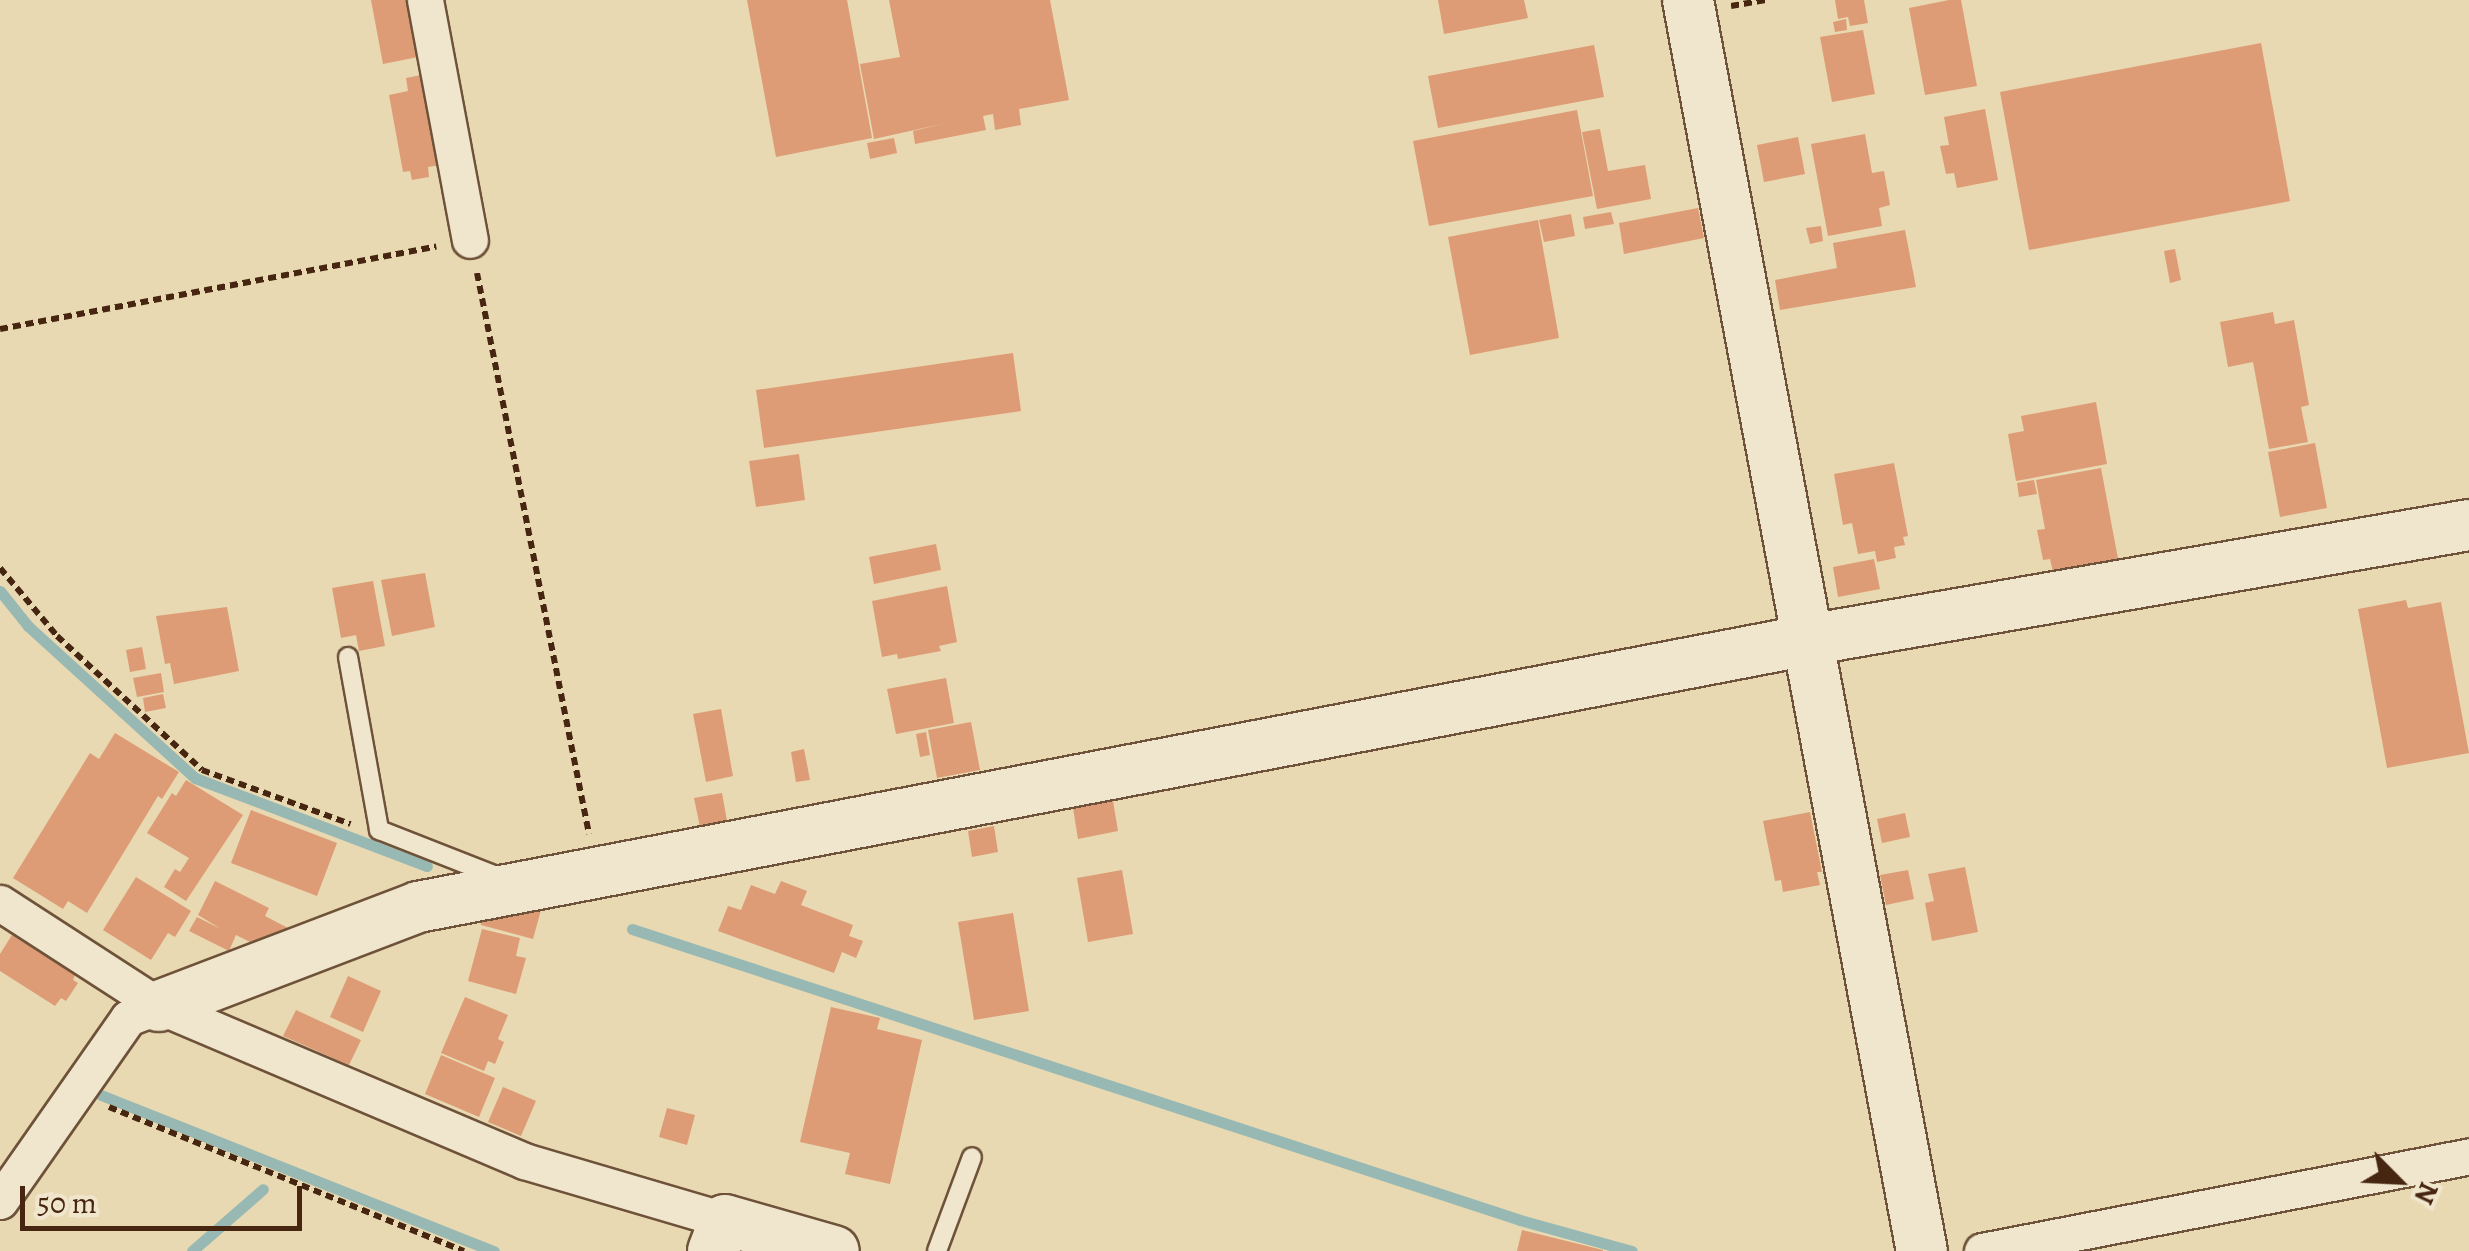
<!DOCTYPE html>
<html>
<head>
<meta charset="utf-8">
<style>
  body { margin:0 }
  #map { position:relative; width:2469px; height:1251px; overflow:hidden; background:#e8d9b2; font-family:Alegreya,serif }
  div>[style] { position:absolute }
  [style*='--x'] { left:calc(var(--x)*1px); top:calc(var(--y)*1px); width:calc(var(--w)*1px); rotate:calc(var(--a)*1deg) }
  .stream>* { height:11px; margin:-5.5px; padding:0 5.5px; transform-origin:5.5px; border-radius:5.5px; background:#98b9b3 }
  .building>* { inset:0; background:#dd9c75 }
  .path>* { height:6px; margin-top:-3px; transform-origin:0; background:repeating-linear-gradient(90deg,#462511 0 8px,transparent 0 13px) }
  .roads { filter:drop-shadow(2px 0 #6e5239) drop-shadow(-2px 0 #6e5239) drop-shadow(0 2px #6e5239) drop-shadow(0 -2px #6e5239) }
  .lane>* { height:18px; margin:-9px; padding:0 9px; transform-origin:9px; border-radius:9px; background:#f0e6cd }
  .street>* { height:35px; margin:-17.5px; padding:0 17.5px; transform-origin:17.5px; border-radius:17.5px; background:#f0e6cd }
  .secondary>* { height:50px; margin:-25px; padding:0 25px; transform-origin:25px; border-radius:25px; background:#f0e6cd }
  span { translate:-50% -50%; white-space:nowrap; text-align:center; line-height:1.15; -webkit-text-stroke:10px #f0e6cd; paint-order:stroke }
  .north { position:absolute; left:2349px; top:1131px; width:100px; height:100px; -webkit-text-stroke:8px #f0e6cd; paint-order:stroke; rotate:114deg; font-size:28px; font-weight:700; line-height:40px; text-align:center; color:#462511 }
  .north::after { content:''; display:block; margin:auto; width:35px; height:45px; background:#462511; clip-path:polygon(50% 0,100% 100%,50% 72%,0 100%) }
  .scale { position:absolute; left:20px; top:1186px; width:282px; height:45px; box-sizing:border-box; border:5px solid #462511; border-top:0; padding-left:12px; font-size:30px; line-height:35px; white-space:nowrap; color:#462511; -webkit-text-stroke:8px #f0e6cd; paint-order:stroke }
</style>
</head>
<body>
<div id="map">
  <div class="stream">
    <div style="--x:0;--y:591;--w:45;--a:51.3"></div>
    <div style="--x:28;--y:626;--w:226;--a:42.3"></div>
    <div style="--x:195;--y:778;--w:248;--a:20.8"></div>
    <div style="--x:632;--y:929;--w:934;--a:18.14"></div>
    <div style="--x:1520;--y:1220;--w:116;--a:15.5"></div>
    <div style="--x:101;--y:1095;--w:423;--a:21.7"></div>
    <div style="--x:192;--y:1251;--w:94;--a:-41.1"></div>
  </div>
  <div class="building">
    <div style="clip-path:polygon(371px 0,413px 0,423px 56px,383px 64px)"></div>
    <div style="clip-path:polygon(747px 0,847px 0,872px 138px,776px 157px)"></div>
    <div style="clip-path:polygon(889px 0,1050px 0,1069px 100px,1019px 109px,1021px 125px,995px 130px,993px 114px,983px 116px,986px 130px,915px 144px,913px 131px,946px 123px,874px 139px,860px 64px,900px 57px)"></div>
    <div style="clip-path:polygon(1438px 0,1524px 0,1528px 18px,1444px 34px)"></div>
    <div style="clip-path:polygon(1835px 0,1864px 0,1868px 23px,1850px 26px,1848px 17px,1838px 19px)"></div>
    <div style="clip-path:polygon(1949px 0,1961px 0,1977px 86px,1925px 95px,1909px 8px)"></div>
    <div style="clip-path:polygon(1846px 19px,1847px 30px,1835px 32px,1833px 22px)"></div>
    <div style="clip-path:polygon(1863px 30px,1875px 94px,1832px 102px,1820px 37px)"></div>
    <div style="clip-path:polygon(2261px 43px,2290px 201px,2029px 250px,2000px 92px)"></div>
    <div style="clip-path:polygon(1594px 45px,1604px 97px,1438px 128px,1428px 76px)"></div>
    <div style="clip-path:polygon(421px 75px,423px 88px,433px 86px,447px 164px,428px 167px,429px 177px,412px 180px,410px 171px,403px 172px,389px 95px,408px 91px,406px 78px)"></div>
    <div style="clip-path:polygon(1985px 109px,1998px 180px,1957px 188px,1954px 173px,1946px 174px,1940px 146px,1949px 145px,1944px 117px)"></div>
    <div style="clip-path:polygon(1577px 110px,1593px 196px,1429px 226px,1413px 141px)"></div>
    <div style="clip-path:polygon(1600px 129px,1608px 171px,1645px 165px,1651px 199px,1597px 209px,1582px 132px)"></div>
    <div style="clip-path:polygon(1865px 134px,1872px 173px,1884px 171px,1890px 205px,1879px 208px,1882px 226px,1828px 236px,1811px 144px)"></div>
    <div style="clip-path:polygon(1798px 137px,1805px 174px,1764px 182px,1757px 145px)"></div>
    <div style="clip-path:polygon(894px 138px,897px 153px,870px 159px,867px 143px)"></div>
    <div style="clip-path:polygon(1698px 208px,1704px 238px,1624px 254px,1619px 223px)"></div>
    <div style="clip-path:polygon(1611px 212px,1614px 224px,1585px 229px,1583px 217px)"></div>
    <div style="clip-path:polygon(1571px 214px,1575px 236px,1544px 242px,1539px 220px)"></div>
    <div style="clip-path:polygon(1538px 220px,1559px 338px,1470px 355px,1448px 237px)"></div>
    <div style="clip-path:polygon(1821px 226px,1823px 241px,1810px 244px,1806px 228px)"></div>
    <div style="clip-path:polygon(1905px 230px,1916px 287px,1780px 310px,1775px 280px,1837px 268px,1833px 243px)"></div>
    <div style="clip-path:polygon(2175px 249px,2181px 280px,2170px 283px,2164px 251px)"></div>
    <div style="clip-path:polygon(2273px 312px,2275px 324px,2294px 320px,2309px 405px,2301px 407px,2308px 442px,2269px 449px,2253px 362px,2228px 367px,2220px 322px)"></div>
    <div style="clip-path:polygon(1013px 353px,1021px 411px,764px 448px,756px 390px)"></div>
    <div style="clip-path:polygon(2096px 402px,2107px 464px,2016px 481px,2008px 434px,2024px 431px,2021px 416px)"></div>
    <div style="clip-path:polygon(2315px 443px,2327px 508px,2280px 517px,2268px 452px)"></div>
    <div style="clip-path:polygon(799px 454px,805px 500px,756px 507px,749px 461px)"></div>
    <div style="clip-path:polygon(1894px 463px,1908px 536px,1903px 537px,1905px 545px,1894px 547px,1896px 558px,1877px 562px,1875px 551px,1858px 554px,1852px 523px,1843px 525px,1834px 474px)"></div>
    <div style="clip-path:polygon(2101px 468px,2119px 564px,2054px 576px,2050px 559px,2043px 560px,2037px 530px,2045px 529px,2036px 480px)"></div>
    <div style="clip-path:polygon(2034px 480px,2037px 494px,2019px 497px,2017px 483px)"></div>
    <div style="clip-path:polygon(936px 544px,941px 570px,874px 584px,869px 557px)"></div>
    <div style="clip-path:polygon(1874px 559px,1880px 589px,1838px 597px,1833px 567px)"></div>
    <div style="clip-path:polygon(425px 573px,435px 627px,392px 636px,381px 580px)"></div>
    <div style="clip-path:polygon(373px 581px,385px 646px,359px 651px,356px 635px,341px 638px,332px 588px)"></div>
    <div style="clip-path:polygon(947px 586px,957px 642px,939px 646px,941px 651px,898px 659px,897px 654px,882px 657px,872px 601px)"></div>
    <div style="clip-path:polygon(2406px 600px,2408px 608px,2441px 602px,2469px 753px,2387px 768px,2358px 609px)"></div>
    <div style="clip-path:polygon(227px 607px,239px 671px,174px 684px,170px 663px,165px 664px,156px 616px)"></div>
    <div style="clip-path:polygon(142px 647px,146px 669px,130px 672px,126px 650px)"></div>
    <div style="clip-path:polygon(161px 673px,164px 692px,137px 697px,133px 678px)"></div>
    <div style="clip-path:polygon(946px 678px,954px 723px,896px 734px,887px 689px)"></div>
    <div style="clip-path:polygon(163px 694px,166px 708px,145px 712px,143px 698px)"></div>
    <div style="clip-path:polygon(721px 709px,733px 776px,706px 782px,693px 714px)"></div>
    <div style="clip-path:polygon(971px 722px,980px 770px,937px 778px,928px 730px)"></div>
    <div style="clip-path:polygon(926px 732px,930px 755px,920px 757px,916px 734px)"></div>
    <div style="clip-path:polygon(115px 733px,179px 772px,162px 799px,158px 796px,87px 913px,68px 901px,63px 909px,13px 878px,90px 753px,99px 759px)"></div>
    <div style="clip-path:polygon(804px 749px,810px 780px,796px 782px,791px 752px)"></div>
    <div style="clip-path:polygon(186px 780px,243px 815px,186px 901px,164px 887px,175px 869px,180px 872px,189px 858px,147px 833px,172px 793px,176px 796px)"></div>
    <div style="clip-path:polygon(722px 793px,727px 821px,700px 827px,694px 798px)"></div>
    <div style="clip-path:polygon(1113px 801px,1118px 831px,1078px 839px,1073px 808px)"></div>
    <div style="clip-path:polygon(251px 810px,337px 843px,317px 896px,231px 863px)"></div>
    <div style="clip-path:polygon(1810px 812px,1822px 872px,1817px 872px,1820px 885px,1783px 892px,1781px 880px,1775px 881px,1763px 821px)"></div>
    <div style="clip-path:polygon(1905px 813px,1910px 837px,1882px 843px,1877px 819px)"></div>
    <div style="clip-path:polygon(994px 826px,998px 852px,972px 857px,968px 831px)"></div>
    <div style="clip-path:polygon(1965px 867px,1978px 932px,1932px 941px,1925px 903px,1934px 901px,1928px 874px)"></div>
    <div style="clip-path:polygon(1122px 870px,1133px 934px,1088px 942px,1077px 878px)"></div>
    <div style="clip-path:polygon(1908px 870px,1914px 899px,1886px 905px,1880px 875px)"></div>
    <div style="clip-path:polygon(136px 877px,191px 911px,175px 937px,168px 933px,151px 960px,103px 930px)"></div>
    <div style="clip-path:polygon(215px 881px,269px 908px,265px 916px,288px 928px,252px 943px,236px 935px,229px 951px,189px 931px,197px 917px,221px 929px,198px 915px)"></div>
    <div style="clip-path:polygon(781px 881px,807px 891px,801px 905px,853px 925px,849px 936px,863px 941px,856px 958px,842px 952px,834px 973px,718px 931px,728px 906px,741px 910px,751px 885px,775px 894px)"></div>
    <div style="clip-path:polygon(541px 910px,533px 939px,481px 925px,482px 919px)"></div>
    <div style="clip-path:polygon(1013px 913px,1029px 1011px,974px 1020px,958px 922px)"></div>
    <div style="clip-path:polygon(482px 929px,520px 938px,516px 956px,526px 958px,516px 994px,468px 981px)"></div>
    <div style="clip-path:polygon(12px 935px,75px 975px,73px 980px,78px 983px,66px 1001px,61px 998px,55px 1006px,0 971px,0 954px)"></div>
    <div style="clip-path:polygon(348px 976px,381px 991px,363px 1032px,330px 1017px)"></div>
    <div style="clip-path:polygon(465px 997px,508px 1015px,498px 1039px,504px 1042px,495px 1064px,488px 1061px,484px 1071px,441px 1053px)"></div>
    <div style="clip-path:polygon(831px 1007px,880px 1018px,877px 1029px,922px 1040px,890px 1184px,845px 1174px,850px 1153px,800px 1142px)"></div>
    <div style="clip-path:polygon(296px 1010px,361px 1040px,349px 1065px,283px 1036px)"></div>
    <div style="clip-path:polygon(441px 1055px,495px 1078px,479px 1117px,425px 1094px)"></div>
    <div style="clip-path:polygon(503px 1087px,536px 1101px,521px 1136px,488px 1122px)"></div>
    <div style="clip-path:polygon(667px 1108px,695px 1115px,687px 1145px,659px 1137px)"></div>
    <div style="clip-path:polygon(1522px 1230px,1603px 1250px,1603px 1251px,1517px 1251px)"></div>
  </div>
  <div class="path">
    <div style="--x:1731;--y:6;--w:35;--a:-10"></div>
    <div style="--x:477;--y:273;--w:572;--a:78.71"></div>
    <div style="--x:0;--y:329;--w:444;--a:-10.7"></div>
    <div style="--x:0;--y:568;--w:89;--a:50"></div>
    <div style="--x:57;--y:636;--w:197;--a:42.7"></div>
    <div style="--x:202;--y:770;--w:158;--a:20"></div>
    <div style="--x:109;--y:1107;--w:383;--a:22.1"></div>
  </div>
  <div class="roads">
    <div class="lane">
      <div style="--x:348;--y:657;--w:176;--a:79.8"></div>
      <div style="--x:379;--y:830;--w:129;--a:21.4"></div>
      <div style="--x:937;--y:1251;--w:100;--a:-69.6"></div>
    </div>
    <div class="street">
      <div style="--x:425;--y:0;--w:244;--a:79.4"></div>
      <div style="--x:0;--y:903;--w:189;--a:32.9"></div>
      <div style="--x:159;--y:1006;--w:397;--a:23"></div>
      <div style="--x:524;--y:1161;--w:209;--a:16.4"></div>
      <div style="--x:0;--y:1201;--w:223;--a:-55"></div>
      <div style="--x:128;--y:1018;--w:33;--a:-21"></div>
      <div style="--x:1982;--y:1251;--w:496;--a:-11"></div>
    </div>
    <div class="secondary">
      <div style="--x:1688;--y:0;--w:1273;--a:79.41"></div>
      <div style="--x:159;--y:1006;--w:277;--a:-20.9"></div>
      <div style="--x:418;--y:907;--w:1415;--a:-10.87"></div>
      <div style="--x:1808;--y:640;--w:671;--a:-9.87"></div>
      <div style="--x:713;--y:1251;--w:33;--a:-69"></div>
      <div style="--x:725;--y:1220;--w:113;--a:15.9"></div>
    </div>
  </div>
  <div class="north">N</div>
  <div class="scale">50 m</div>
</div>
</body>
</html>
